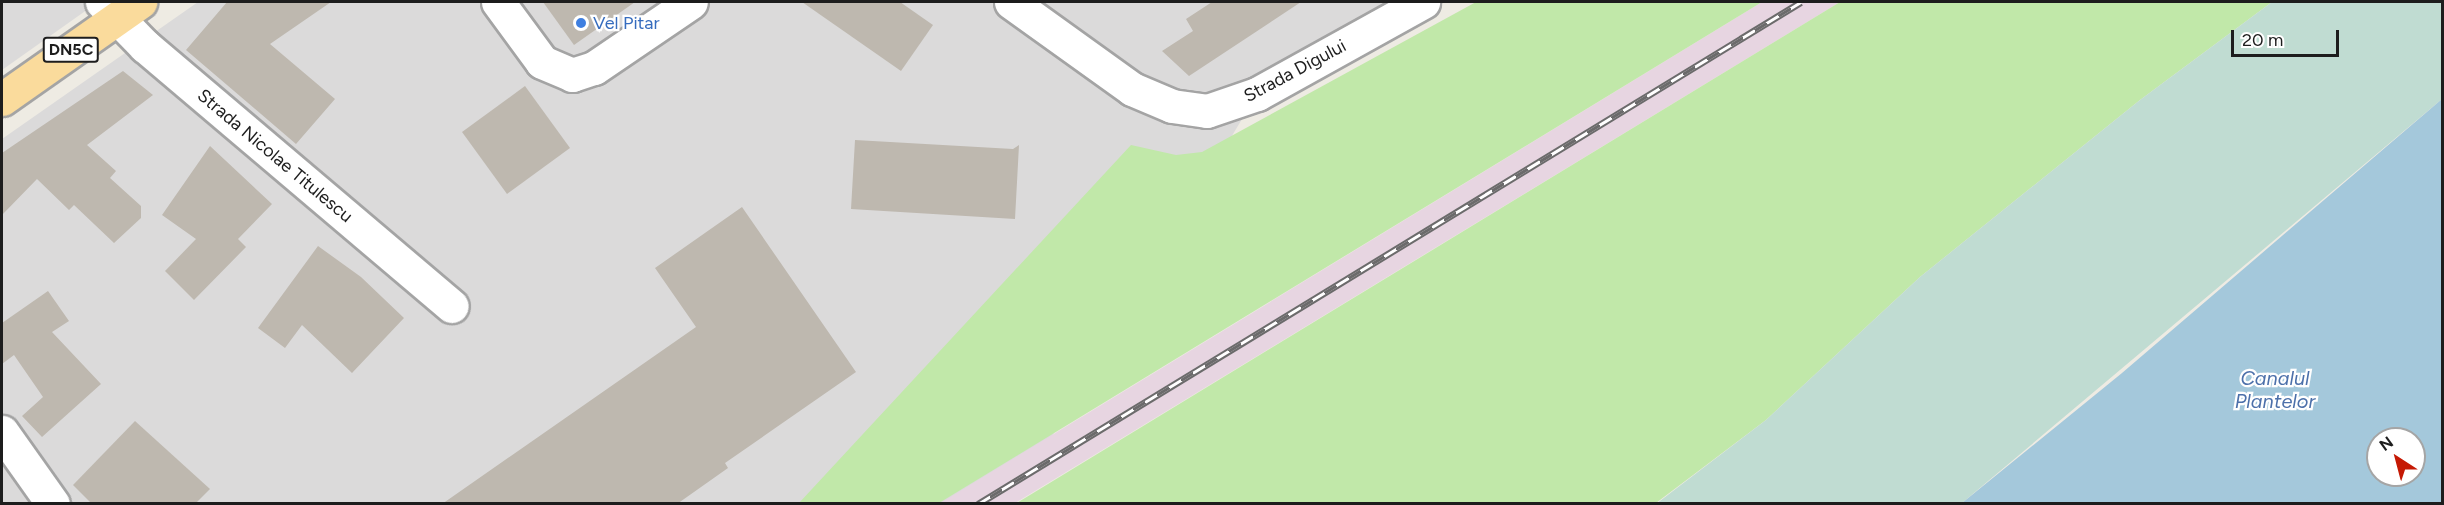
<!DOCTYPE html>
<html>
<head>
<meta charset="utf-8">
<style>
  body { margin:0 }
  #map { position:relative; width:2444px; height:505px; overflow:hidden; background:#eeebe3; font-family:Figtree,sans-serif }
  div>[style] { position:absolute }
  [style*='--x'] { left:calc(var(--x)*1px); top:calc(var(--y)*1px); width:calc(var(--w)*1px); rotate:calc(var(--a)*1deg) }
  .residential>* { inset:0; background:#dbdada }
  .industrial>* { inset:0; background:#e7d5e1 }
  .grass>* { inset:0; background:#c1e8a9 }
  .wetland>* { inset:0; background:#c0dcd2 }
  .water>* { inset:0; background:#a4c8db }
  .building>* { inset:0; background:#beb8af }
  .roads { filter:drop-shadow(2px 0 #a4a4a4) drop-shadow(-2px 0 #a4a4a4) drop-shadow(0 2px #a4a4a4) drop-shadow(0 -2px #a4a4a4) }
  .minor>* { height:33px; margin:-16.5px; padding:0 16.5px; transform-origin:16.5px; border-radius:16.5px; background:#fff }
  .major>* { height:33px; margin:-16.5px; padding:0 16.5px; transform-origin:16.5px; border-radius:16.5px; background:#fadb9c }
  .rail>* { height:7px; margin-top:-3.5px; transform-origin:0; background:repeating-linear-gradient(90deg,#fff 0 14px,#6b6b6b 0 28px); box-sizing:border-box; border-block:2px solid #6b6b6b }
  .dots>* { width:16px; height:16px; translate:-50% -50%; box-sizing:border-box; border:3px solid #fff; border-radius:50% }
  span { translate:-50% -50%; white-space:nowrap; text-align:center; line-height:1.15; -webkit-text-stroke:4.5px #fff; paint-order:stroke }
  .shield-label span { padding:2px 4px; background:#fff; border:2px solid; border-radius:4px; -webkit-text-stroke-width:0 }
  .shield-label { font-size:16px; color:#1d1d1d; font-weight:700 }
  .shop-label { font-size:18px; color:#366cbe }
  .left { translate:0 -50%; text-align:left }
  .street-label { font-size:18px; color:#1d1d1d }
  .water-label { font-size:20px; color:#4c70aa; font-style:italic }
  .frame { position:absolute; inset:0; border:3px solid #1d1d1d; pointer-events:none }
  .north { position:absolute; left:2366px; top:427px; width:60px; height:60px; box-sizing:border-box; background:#fff; border:2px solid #a5a5a5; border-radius:50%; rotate:324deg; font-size:16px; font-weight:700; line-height:24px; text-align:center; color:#1d1d1d }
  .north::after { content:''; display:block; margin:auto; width:21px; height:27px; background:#c51904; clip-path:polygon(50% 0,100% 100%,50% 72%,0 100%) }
  .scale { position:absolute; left:2231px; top:30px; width:108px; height:27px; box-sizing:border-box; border:3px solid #1d1d1d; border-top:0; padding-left:8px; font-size:18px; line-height:21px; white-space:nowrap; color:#1d1d1d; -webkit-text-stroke:4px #fff; paint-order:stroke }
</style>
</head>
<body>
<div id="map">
  <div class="residential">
    <div style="clip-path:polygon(2px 2px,98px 2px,2px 70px)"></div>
    <div style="clip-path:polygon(198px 2px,1423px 2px,1257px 94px,1012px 503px,2px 503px,2px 139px)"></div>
  </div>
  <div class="industrial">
    <div style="clip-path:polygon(1762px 2px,1840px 2px,1015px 503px,939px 504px)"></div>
  </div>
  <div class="grass">
    <div style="clip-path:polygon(1476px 2px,1762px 2px,939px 503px,799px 503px,1131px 145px,1176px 155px,1202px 152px)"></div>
    <div style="clip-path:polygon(1840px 2px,2272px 2px,2140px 100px,1920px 277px,1766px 420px,1656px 503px,1015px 504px)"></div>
  </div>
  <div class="wetland">
    <div style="clip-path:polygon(2272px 2px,2442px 2px,2442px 99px,1962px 503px,1656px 504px,1766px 420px,1920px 277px,2140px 100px)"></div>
  </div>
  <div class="water">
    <div style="clip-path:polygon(evenodd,2442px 99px,2442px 503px,1962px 503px,2122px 373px,2442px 99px,2378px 439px,2414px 439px,2414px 475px,2378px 475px,2378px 439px)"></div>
  </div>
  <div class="building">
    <div style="clip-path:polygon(227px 2px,331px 2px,270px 44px,335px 99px,296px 144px,186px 50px)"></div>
    <div style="clip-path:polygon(543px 2px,635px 2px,574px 45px)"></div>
    <div style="clip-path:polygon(802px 2px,900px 2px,933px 25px,901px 71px)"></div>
    <div style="clip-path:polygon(1212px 2px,1301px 2px,1189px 76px,1162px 51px,1193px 31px,1186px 19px)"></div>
    <div style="clip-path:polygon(123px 71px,153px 95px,87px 145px,116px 171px,110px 178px,141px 206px,141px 218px,114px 243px,74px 205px,69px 210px,37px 179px,2px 215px,2px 153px)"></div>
    <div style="clip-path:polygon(525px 86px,570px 148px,507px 194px,462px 132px)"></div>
    <div style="clip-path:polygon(855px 140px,1013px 149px,1019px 145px,1015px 219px,851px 209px)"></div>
    <div style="clip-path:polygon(210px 146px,272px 204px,238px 239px,246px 247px,194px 300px,165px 271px,196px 239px,162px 215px)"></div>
    <div style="clip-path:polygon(742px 207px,856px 372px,725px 463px,728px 468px,677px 504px,442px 504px,696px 327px,655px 268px)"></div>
    <div style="clip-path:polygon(318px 246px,361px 277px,404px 318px,352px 373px,302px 325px,285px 348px,258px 328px)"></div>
    <div style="clip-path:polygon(48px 291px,69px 321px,52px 332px,101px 384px,42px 437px,22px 416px,43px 397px,14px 355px,2px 364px,2px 323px)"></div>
    <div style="clip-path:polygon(135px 421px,210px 489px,195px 504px,92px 504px,73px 485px)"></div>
  </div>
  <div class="roads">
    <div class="minor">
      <div style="--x:102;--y:2;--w:62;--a:45.7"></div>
      <div style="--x:145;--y:46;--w:402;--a:40.3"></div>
      <div style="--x:498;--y:2;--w:74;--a:53.7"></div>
      <div style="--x:542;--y:62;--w:33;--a:23"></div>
      <div style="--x:572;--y:75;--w:23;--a:-18"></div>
      <div style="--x:594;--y:68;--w:117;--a:-34.2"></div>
      <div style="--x:1011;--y:2;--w:149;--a:35.7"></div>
      <div style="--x:1132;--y:89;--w:43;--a:23"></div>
      <div style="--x:1172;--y:106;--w:35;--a:8"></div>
      <div style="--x:1207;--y:111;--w:53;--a:-18.8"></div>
      <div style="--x:1257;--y:94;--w:190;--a:-29"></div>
      <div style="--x:2;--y:432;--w:88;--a:54.7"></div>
    </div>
    <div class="major">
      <div style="--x:2;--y:99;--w:169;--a:-35.1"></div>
    </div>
  </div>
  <div class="rail">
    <div style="--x:978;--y:504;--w:964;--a:-31.38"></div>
  </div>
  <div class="dots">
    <div style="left:581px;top:23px;background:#3f7fe0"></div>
  </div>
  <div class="shield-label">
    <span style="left:71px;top:50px">DN5C</span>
  </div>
  <div class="shop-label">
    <span class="left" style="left:593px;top:23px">Vel Pitar</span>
  </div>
  <div class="street-label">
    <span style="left:1295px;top:71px;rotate:-28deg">Strada Digului</span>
    <span style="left:275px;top:156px;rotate:40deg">Strada Nicolae Titulescu</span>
  </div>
  <div class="water-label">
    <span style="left:2275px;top:390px">Canalul<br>Plantelor</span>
  </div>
  <div class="frame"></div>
  <div class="north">N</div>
  <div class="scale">20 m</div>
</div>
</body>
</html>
